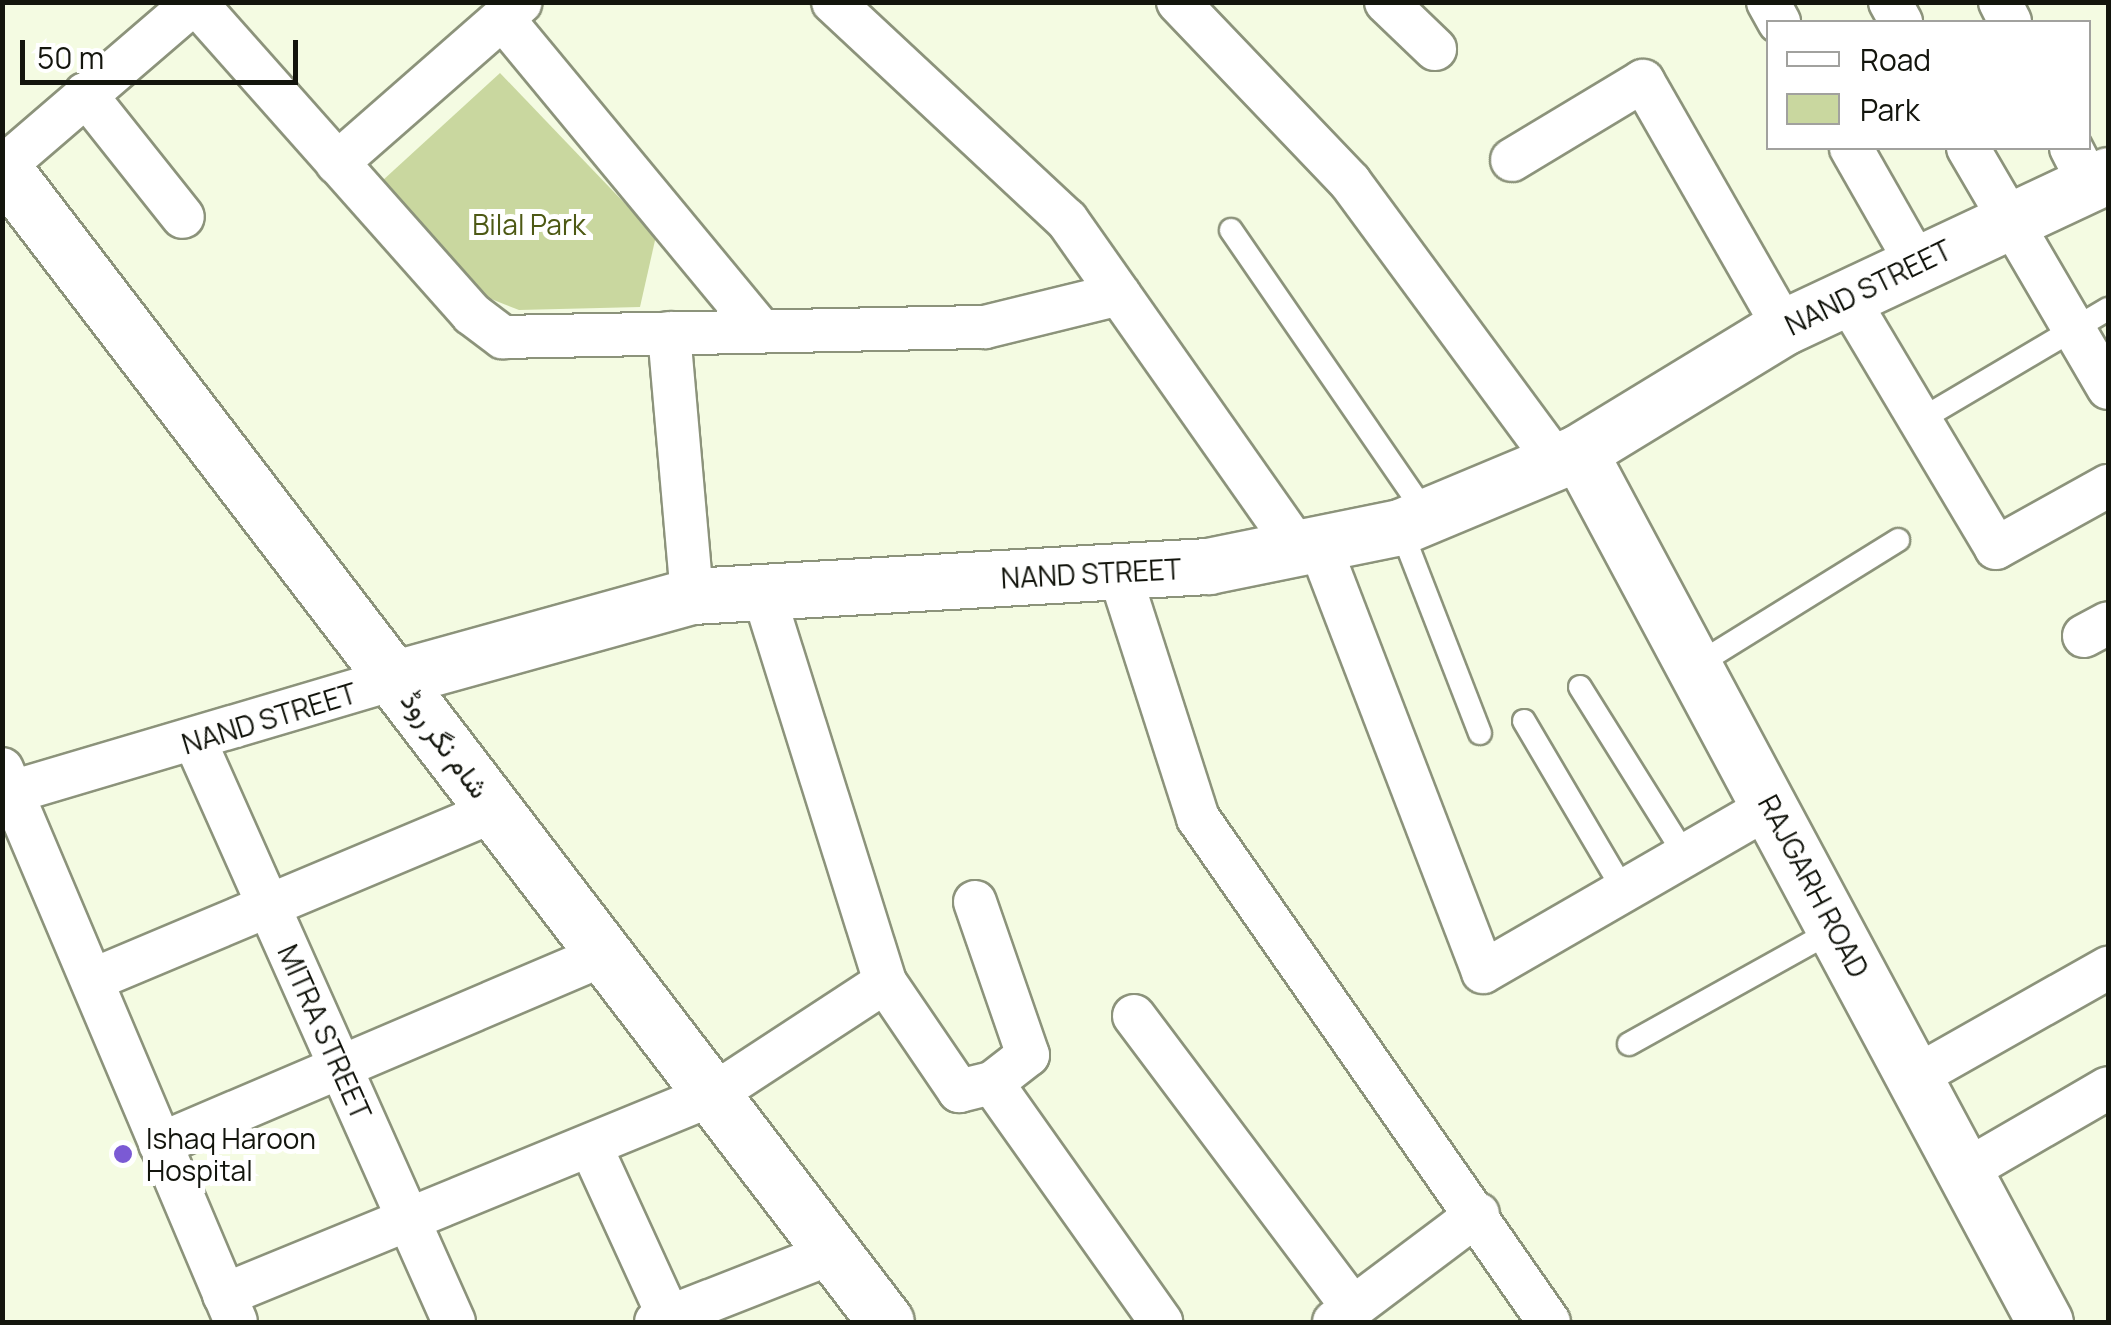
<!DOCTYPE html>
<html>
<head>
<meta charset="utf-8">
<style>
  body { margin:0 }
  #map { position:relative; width:2111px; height:1325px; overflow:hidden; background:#f4fbe2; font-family:Manrope,Vazirmatn,sans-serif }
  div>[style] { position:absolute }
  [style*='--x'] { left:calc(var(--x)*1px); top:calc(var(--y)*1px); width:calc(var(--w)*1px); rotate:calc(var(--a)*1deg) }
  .green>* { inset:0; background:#c9d79f }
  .roads { filter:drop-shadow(2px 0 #8c937b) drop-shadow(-2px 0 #8c937b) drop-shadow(0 2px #8c937b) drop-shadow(0 -2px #8c937b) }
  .service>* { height:22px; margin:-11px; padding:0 11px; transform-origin:11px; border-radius:11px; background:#fff }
  .minor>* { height:42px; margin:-21px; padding:0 21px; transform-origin:21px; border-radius:21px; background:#fff }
  .tertiary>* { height:55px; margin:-27.5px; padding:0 27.5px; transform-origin:27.5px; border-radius:27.5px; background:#fff }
  .secondary>* { height:55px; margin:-27.5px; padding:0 27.5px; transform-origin:27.5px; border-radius:27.5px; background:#fff }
  .dots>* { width:28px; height:28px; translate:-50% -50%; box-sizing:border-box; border:5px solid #fff; border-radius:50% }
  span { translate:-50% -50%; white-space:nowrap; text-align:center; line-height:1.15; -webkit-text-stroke:10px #fff; paint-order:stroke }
  .park-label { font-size:28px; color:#4d5914 }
  .street-label { font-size:28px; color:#13150d }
  .poi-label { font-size:28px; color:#13150d }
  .left { translate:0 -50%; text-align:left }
  .frame { position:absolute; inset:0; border:5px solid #13150d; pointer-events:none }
  .legend { position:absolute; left:1766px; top:20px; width:325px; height:130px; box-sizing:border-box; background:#fff; border:2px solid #a1a19e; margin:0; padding:12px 18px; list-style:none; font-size:30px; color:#13150d }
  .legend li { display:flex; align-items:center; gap:20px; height:50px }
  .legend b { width:50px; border:2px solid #a1a19e }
  .scale { position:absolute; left:20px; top:40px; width:278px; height:45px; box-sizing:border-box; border:5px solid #13150d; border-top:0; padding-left:12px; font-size:30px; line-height:35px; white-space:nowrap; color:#13150d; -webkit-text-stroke:8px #fff; paint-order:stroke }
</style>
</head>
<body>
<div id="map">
  <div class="green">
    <div style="clip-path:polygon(500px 73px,656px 236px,640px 307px,519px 310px,481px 295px,382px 181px)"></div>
  </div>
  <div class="roads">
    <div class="service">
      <div style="--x:1231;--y:230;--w:346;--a:55.5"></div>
      <div style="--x:1920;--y:420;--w:218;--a:-30.6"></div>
      <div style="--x:1400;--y:527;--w:221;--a:68.8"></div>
      <div style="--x:1695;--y:666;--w:239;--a:-31.8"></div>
      <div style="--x:1580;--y:687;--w:198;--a:58"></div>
      <div style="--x:1524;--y:721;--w:197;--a:59.5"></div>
      <div style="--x:1629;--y:1044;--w:235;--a:-29.1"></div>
    </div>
    <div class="minor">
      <div style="--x:195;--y:2;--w:417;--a:48.4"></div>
      <div style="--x:472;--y:314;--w:39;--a:37"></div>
      <div style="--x:503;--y:337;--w:482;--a:-1.2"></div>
      <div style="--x:985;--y:327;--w:138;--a:-13.8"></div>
      <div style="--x:833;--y:2;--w:320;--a:43"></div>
      <div style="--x:1067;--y:220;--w:403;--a:54.9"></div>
      <div style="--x:1178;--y:2;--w:249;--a:46.3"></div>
      <div style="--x:1350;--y:182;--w:347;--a:53.6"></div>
      <div style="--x:1386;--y:2;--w:68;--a:43.8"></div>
      <div style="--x:1768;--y:2;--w:23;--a:61"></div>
      <div style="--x:1890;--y:2;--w:23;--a:61"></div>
      <div style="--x:2000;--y:2;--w:22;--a:63"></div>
      <div style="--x:503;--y:19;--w:405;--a:50.4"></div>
      <div style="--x:85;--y:94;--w:157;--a:51.5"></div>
      <div style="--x:1851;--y:148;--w:131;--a:60.3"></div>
      <div style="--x:1968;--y:148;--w:278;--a:59.7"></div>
      <div style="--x:2071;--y:148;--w:42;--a:62.8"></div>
      <div style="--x:1512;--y:160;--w:153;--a:-31.1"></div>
      <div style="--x:1643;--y:81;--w:284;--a:60.2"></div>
      <div style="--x:337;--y:163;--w:244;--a:-41.2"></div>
      <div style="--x:3;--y:167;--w:253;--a:-40.7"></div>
      <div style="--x:1846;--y:296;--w:293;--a:59.2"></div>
      <div style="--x:1996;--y:548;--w:128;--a:-29"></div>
      <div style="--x:669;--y:333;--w:264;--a:85"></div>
      <div style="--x:1320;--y:547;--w:455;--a:69"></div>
      <div style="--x:1483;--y:972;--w:332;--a:-30"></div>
      <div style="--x:1119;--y:572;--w:258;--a:72.2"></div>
      <div style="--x:1198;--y:818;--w:614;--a:55.15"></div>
      <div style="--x:762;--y:589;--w:412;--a:72.6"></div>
      <div style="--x:885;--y:982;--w:132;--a:55.8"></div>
      <div style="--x:959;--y:1091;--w:34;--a:-14"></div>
      <div style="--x:2084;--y:636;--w:27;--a:-28"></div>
      <div style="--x:195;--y:741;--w:636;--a:65.97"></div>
      <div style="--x:2;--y:769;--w:600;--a:67.06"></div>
      <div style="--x:2;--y:795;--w:411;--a:-16.5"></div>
      <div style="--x:975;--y:902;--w:162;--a:70.9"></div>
      <div style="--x:1028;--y:1055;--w:46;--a:142.1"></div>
      <div style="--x:992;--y:1083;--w:293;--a:54.7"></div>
      <div style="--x:92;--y:980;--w:438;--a:-22.8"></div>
      <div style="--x:1134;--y:1016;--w:365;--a:53.1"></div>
      <div style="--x:1915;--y:1077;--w:222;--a:-29.5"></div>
      <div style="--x:160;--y:1144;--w:485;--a:-23.1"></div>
      <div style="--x:591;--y:1147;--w:192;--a:65.4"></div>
      <div style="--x:1965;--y:1171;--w:165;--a:-30.1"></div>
      <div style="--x:224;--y:1295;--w:530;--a:-22.3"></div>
      <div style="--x:714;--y:1094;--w:204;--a:-33.2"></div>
      <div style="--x:656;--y:1322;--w:189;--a:-21.4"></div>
      <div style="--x:1334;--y:1322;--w:180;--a:-36.9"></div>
    </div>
    <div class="tertiary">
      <div style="--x:1579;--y:452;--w:987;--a:61.83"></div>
      <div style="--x:396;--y:678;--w:307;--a:-15.5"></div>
      <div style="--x:692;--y:596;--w:517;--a:-3.33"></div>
      <div style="--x:1208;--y:566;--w:196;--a:-11.5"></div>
      <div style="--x:1400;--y:527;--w:194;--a:-22.7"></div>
      <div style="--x:1579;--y:452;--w:240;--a:-31.4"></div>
      <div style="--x:1784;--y:327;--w:358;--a:-25.1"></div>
    </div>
    <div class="secondary">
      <div style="--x:2;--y:167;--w:1454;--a:52.57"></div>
    </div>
  </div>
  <div class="dots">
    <div style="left:123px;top:1154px;background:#7b5ad4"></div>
  </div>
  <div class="park-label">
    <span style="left:529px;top:224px">Bilal Park</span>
  </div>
  <div class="street-label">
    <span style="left:1868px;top:287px;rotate:-26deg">NAND STREET</span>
    <span style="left:1091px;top:573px;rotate:-3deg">NAND STREET</span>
    <span style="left:269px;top:718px;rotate:-17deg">NAND STREET</span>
    <span style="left:446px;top:744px;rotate:53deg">شام نگر روڈ</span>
    <span style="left:1814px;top:886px;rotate:62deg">RAJGARH ROAD</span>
    <span style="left:325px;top:1032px;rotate:66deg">MITRA STREET</span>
  </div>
  <div class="poi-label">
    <span class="left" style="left:146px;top:1154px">Ishaq Haroon<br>Hospital</span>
  </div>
  <div class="frame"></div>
  <ul class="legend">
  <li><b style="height:12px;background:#fff"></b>Road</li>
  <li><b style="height:28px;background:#c9d79f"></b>Park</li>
  </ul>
  <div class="scale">50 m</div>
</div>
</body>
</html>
